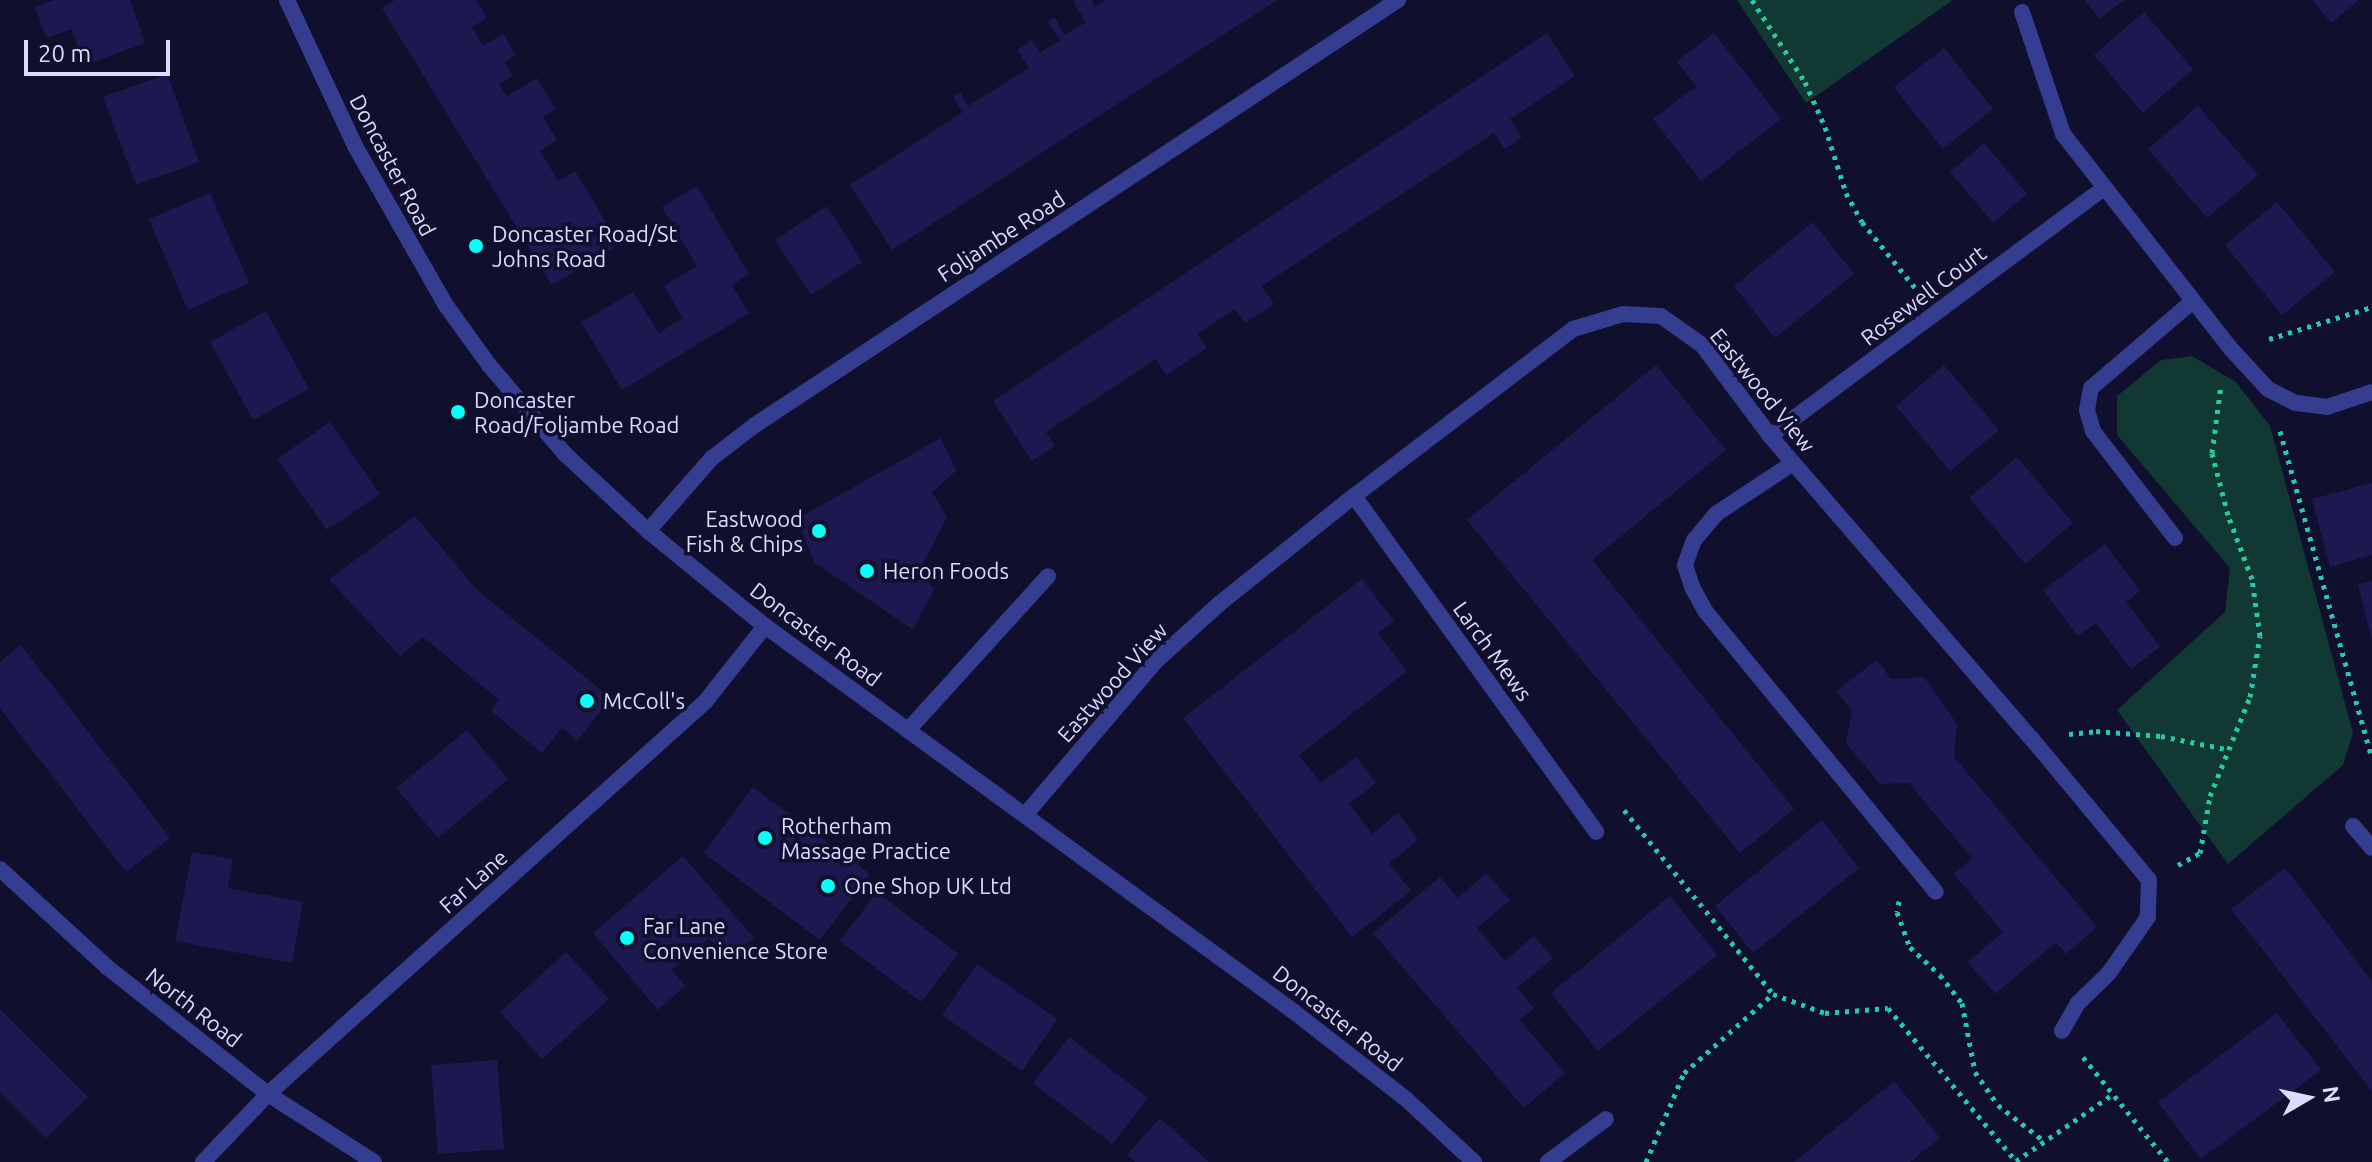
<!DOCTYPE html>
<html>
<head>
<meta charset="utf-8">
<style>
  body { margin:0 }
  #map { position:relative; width:2372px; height:1162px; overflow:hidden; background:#100f2d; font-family:Ubuntu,sans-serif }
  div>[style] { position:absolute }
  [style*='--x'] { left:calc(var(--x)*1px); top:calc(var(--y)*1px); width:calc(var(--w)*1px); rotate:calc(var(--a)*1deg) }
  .green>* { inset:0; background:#113832 }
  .building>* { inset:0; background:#1d1950 }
  .path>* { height:5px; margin-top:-2.5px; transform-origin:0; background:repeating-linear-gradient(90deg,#23cbac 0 4px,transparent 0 10px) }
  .service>* { height:16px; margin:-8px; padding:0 8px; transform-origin:8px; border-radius:8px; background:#353d91 }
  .minor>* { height:16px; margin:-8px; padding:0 8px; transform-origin:8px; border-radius:8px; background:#353d91 }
  .tertiary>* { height:16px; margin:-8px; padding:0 8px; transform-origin:8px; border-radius:8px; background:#353d91 }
  .dots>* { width:22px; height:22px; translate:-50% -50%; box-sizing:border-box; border:4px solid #100f2d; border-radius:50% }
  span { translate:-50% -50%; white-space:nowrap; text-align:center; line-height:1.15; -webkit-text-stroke:7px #100f2d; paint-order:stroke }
  .street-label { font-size:22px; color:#dbdbff }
  .poi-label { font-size:22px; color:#dbdbff }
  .left { translate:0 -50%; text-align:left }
  .right { translate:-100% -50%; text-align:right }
  .north { position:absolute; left:2268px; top:1058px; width:80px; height:80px; -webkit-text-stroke:6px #100f2d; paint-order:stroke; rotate:81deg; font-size:22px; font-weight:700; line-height:32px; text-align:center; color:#dbdbff }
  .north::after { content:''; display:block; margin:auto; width:28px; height:36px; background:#dbdbff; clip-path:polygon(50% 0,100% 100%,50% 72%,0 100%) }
  .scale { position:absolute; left:24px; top:40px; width:146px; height:36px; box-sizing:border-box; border:4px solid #dbdbff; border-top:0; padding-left:10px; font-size:24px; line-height:28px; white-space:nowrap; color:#dbdbff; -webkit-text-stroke:6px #100f2d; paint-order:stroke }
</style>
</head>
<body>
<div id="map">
  <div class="green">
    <div style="clip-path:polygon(1737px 0,1953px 0,1806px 103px)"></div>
    <div style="clip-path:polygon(2192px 356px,2236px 382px,2270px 426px,2353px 733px,2343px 765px,2228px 864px,2117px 710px,2225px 612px,2230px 568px,2117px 435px,2117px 396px,2161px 360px)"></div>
  </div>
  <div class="building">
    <div style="clip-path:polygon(54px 0,130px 0,145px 43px,85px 65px,71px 29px,46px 38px,35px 7px)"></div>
    <div style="clip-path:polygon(395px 0,476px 0,487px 18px,472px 27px,483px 46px,503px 34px,516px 55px,504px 62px,513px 76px,499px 84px,507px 96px,537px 78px,556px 109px,543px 117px,557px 140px,540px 151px,558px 181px,575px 171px,619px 244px,552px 285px,382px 8px)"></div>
    <div style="clip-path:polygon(1076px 0,1091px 0,1095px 7px,1106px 0,1277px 0,892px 250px,850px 185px,963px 112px,953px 97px,960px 92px,968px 106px,1029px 68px,1017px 50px,1032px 40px,1040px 53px,1060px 40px,1047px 22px,1054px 17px,1065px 35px,1086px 22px,1073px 2px)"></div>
    <div style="clip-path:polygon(2085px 0,2124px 0,2099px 19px)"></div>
    <div style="clip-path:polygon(2313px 0,2359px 0,2331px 23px)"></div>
    <div style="clip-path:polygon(2144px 12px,2193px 69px,2143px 113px,2094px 55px)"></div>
    <div style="clip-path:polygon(1547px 33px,1575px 76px,1510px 119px,1522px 137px,1505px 149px,1494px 133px,1262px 286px,1274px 304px,1245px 323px,1235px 309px,1197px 334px,1207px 348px,1166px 375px,1156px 359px,1046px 432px,1055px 446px,1032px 461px,993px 401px)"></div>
    <div style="clip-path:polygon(1714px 33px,1781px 119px,1701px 181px,1653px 119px,1696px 86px,1677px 61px)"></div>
    <div style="clip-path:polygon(1944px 48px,1993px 109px,1943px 149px,1894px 87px)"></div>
    <div style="clip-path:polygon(167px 74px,199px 162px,136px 185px,103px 97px)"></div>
    <div style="clip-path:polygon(2198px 106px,2258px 175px,2207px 218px,2148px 149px)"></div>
    <div style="clip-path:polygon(1984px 143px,2027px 194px,1993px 223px,1950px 172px)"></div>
    <div style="clip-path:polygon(697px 186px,749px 274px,732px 285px,749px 313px,622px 390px,581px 322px,633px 292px,659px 333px,683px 318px,664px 286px,697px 266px,662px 207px)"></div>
    <div style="clip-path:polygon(210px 193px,249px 283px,188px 310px,149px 219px)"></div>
    <div style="clip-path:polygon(2277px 202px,2335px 272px,2282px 315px,2225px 245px)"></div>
    <div style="clip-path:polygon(827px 206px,862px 262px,811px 295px,775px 240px)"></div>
    <div style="clip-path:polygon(1813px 222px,1854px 274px,1775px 338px,1734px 286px)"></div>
    <div style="clip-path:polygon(266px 311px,309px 389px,253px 420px,210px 342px)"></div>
    <div style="clip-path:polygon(1656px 365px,1726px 450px,1592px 560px,1794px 809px,1740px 853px,1467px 520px)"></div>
    <div style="clip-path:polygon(1944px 365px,1999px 430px,1950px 471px,1896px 406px)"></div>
    <div style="clip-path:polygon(330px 422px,380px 494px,327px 530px,277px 459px)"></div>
    <div style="clip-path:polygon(941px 438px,956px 471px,932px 492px,947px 517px,919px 571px,934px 589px,913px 630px,814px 562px,797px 519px)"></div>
    <div style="clip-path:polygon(2017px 457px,2073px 523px,2025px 564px,1969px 498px)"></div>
    <div style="clip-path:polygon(2372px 483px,2372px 555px,2330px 567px,2312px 499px)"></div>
    <div style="clip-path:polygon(415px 516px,477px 590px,611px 698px,577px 741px,562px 727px,542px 753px,491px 711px,499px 700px,423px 637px,400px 656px,329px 579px)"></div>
    <div style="clip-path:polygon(2105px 544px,2140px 591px,2126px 602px,2160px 647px,2131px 669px,2096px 623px,2078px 636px,2043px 590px)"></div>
    <div style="clip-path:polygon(1362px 579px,1394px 621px,1378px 633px,1407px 671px,1299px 755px,1321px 783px,1356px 757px,1376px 783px,1349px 804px,1372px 834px,1398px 813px,1418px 840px,1389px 863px,1411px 891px,1352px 937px,1183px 718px)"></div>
    <div style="clip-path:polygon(2372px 581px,2372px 637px,2371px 637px,2358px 584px)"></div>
    <div style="clip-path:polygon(21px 645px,170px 838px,126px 872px,0 708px,0 662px)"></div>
    <div style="clip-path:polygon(1877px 660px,1891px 679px,1924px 677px,1957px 724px,1954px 757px,2097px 927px,2066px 954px,2056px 942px,1995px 994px,1968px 962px,2003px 932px,1954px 874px,1972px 858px,1909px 783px,1880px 784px,1846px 743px,1852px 711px,1836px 691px)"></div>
    <div style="clip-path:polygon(467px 730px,508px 779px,438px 838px,396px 788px)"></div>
    <div style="clip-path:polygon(753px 787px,870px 874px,820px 940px,704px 853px)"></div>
    <div style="clip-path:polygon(1822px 820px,1859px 868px,1753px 953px,1715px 906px)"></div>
    <div style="clip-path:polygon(192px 852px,233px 859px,228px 888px,303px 902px,292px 963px,175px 941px)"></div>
    <div style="clip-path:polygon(683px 856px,754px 938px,728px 960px,709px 938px,672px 970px,685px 986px,658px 1010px,593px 933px)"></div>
    <div style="clip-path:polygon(2285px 868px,2372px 981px,2372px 1091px,2231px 909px)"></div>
    <div style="clip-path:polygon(1486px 873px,1510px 900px,1477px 928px,1505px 961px,1534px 936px,1553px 958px,1517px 988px,1534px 1008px,1520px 1020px,1565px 1073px,1524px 1108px,1373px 933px,1440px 877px,1458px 898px)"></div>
    <div style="clip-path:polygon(877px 892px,958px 954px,921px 1002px,840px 941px)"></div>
    <div style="clip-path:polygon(1670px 896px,1717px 955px,1598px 1051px,1551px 993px)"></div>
    <div style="clip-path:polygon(566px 952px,609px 999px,542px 1059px,500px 1012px)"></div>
    <div style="clip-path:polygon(977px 964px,1057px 1019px,1022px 1071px,942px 1015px)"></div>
    <div style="clip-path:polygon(0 1009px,88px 1097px,46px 1138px,0 1092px)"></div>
    <div style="clip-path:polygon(2277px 1013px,2321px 1070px,2201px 1159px,2158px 1102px)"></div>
    <div style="clip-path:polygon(1069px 1037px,1148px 1098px,1112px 1144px,1033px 1083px)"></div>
    <div style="clip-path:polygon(497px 1060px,504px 1149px,438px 1154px,431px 1065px)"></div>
    <div style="clip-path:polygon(1894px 1081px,1940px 1138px,1910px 1162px,1794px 1162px)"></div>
    <div style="clip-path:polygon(1160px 1118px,1209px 1162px,1135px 1162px,1127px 1155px)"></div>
  </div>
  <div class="path">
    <div style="--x:1752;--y:0;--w:98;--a:57.1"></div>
    <div style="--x:1805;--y:82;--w:49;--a:66"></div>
    <div style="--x:1825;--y:127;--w:69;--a:72.3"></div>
    <div style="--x:1846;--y:193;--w:33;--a:61"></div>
    <div style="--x:1862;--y:222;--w:86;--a:51.1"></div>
    <div style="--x:2269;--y:339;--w:108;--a:-17.3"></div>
    <div style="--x:2280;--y:431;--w:340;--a:74.3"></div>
    <div style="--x:2069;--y:734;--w:27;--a:-6"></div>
    <div style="--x:2096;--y:731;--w:65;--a:4.4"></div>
    <div style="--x:2161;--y:736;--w:66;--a:11.3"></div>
    <div style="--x:1624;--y:810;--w:237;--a:51"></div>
    <div style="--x:1773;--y:994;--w:55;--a:20.1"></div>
    <div style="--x:1825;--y:1013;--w:63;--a:-4.5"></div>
    <div style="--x:1888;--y:1008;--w:199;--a:50.1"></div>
    <div style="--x:2016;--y:1161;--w:118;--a:-34.6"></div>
    <div style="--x:2178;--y:865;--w:25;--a:-29"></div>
    <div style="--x:2200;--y:853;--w:58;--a:-80"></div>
    <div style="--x:2210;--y:796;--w:107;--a:-68"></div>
    <div style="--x:2250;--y:697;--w:62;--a:-80.7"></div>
    <div style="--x:2260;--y:636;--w:58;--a:-98"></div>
    <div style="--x:2252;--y:579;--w:68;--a:-110.6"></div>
    <div style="--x:2228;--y:515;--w:64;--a:-104.5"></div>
    <div style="--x:2212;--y:453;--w:69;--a:-82.5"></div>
    <div style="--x:1899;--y:901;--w:11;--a:100"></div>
    <div style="--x:1897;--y:912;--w:37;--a:70"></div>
    <div style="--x:1910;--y:947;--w:41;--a:43"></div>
    <div style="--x:1940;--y:975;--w:36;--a:52"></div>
    <div style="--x:1962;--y:1003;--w:70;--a:79.3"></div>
    <div style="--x:1975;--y:1072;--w:40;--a:55.1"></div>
    <div style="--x:1998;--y:1105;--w:58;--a:38"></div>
    <div style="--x:2083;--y:1057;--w:135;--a:51"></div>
    <div style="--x:1646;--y:1162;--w:97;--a:-66.9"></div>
    <div style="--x:1684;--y:1073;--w:119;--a:-41.6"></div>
  </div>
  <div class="service">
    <div style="--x:1793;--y:463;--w:92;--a:146.5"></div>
    <div style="--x:1716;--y:514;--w:34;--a:130"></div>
    <div style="--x:1694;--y:540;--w:27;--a:110"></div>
    <div style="--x:1685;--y:565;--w:23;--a:72"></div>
    <div style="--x:1692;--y:587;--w:29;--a:61"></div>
    <div style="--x:1706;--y:612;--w:362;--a:50.6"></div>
    <div style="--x:908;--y:730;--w:208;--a:-47.7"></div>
    <div style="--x:1548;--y:1162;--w:72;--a:-36.6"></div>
  </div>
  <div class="minor">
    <div style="--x:2022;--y:12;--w:129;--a:71.4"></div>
    <div style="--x:2063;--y:134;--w:274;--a:52"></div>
    <div style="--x:2232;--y:350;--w:53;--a:47.3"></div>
    <div style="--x:2268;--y:389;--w:31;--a:27"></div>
    <div style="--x:2296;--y:403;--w:31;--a:7"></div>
    <div style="--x:2327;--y:407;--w:47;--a:-18.4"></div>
    <div style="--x:1770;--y:436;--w:415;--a:-36.6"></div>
    <div style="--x:1354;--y:496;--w:414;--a:54.2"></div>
    <div style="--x:648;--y:531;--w:97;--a:-48.8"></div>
    <div style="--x:712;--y:458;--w:54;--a:-37.5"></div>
    <div style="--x:755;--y:425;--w:771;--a:-33.46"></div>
    <div style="--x:2175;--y:538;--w:135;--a:-127.5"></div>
    <div style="--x:2093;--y:431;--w:22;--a:-106"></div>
    <div style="--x:2087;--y:410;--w:22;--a:-80"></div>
    <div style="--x:2091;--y:388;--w:134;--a:-40.5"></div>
    <div style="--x:1025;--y:815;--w:202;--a:-49.6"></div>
    <div style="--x:1156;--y:661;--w:85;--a:-42.1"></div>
    <div style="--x:1219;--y:604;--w:173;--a:-38.7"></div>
    <div style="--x:1354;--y:496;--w:275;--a:-37.3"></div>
    <div style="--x:1573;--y:329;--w:52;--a:-16.7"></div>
    <div style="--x:1623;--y:314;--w:38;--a:3"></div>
    <div style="--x:1661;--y:316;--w:50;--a:35.3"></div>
    <div style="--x:1702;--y:345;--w:114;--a:53.2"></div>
    <div style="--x:1770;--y:436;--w:401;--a:49.2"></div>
    <div style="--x:2032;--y:739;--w:183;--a:50.3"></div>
    <div style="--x:2149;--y:880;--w:37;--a:92"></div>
    <div style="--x:2148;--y:917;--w:68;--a:124.9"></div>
    <div style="--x:2109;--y:973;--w:43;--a:135.9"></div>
    <div style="--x:2078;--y:1003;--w:32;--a:120"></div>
    <div style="--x:2353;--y:826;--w:29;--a:49"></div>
    <div style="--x:0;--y:869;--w:145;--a:42.5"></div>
    <div style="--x:107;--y:967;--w:205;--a:38.3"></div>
    <div style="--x:268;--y:1094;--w:126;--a:32.7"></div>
    <div style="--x:203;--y:1162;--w:94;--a:-46.3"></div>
    <div style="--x:268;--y:1094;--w:587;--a:-41.89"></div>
    <div style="--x:705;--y:702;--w:97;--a:-51.7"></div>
  </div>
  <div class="tertiary">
    <div style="--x:287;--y:0;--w:161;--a:65"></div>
    <div style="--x:355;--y:146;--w:182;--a:60.3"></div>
    <div style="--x:445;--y:304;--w:75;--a:54.2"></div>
    <div style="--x:489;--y:365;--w:118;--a:49.5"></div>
    <div style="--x:566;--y:455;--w:112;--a:42.8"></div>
    <div style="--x:648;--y:531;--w:151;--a:39.1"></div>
    <div style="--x:765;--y:626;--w:653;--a:36.1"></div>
    <div style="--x:1293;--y:1011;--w:143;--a:37.9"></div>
    <div style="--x:1406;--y:1099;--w:93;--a:42.8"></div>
  </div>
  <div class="dots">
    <div style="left:476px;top:246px;background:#07fff9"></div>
    <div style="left:458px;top:412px;background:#07fff9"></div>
    <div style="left:819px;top:531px;background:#07fff9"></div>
    <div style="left:867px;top:571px;background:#07fff9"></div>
    <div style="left:587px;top:701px;background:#07fff9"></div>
    <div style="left:765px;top:838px;background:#07fff9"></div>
    <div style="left:828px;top:886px;background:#07fff9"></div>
    <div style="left:627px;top:938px;background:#07fff9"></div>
  </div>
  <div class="street-label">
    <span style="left:393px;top:165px;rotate:62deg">Doncaster Road</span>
    <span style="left:1001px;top:236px;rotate:-33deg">Foljambe Road</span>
    <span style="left:1923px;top:295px;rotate:-37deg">Rosewell Court</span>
    <span style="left:1763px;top:390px;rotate:51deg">Eastwood View</span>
    <span style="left:816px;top:634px;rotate:37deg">Doncaster Road</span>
    <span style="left:1493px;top:651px;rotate:54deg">Larch Mews</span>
    <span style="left:1112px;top:682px;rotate:-48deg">Eastwood View</span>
    <span style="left:473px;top:881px;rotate:-42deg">Far Lane</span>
    <span style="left:194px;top:1007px;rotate:38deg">North Road</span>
    <span style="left:1338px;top:1018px;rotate:38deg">Doncaster Road</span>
  </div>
  <div class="poi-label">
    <span class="left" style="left:492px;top:246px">Doncaster Road/St<br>Johns Road</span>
    <span class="left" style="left:474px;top:412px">Doncaster<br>Road/Foljambe Road</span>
    <span class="right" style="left:803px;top:531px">Eastwood<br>Fish &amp; Chips</span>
    <span class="left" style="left:883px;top:571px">Heron Foods</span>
    <span class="left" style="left:603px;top:701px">McColl's</span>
    <span class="left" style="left:781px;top:838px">Rotherham<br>Massage Practice</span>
    <span class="left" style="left:844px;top:886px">One Shop UK Ltd</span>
    <span class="left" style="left:643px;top:938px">Far Lane<br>Convenience Store</span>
  </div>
  <div class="north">N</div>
  <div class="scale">20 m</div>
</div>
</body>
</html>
